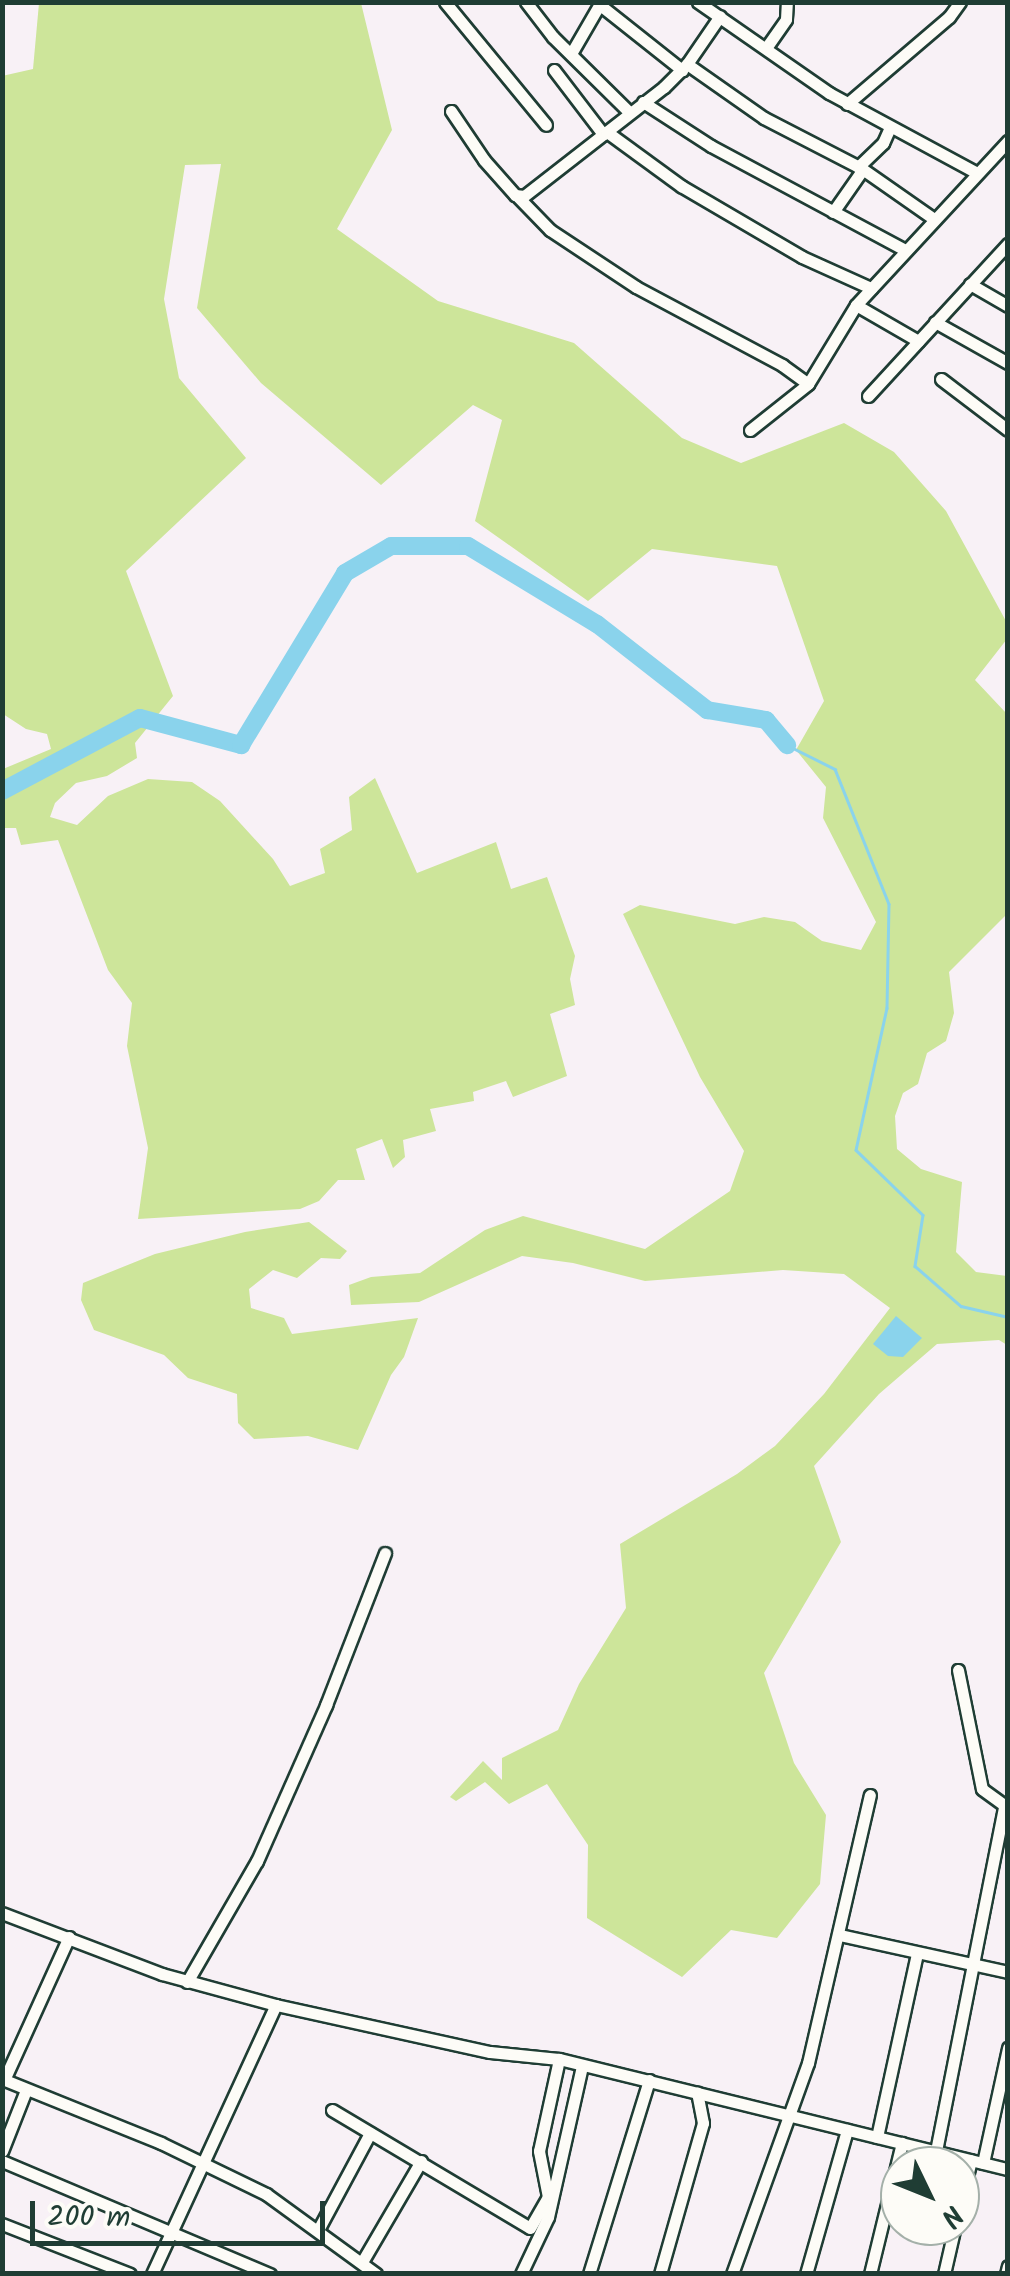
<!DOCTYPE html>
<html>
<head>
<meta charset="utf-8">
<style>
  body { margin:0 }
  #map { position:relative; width:1010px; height:2276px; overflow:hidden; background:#f8f1f6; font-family:Kalam,sans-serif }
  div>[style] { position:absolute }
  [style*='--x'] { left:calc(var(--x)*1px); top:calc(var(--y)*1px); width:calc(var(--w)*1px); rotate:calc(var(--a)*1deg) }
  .green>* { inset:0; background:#cde59a }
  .water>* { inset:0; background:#8ad3ec }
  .stream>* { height:2.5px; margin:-1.25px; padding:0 1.25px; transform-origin:1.25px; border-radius:1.25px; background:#8ad3ec }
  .river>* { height:18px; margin:-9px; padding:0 9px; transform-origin:9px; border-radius:9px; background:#8ad3ec }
  .roads { filter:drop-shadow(2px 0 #1f3d34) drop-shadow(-2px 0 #1f3d34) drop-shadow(0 2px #1f3d34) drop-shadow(0 -2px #1f3d34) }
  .street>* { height:11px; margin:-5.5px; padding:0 5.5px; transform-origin:5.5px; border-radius:5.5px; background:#fdfcf7 }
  span { translate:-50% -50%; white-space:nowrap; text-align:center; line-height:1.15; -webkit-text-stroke:9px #fdfcf7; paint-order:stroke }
  .frame { position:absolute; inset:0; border:5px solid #1f3d34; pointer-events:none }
  .north { position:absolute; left:880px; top:2146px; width:100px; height:100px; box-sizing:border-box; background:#fdfcf7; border:2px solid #a4b0a9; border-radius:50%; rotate:133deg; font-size:28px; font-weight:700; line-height:40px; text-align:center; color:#1f3d34 }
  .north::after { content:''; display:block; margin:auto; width:35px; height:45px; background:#1f3d34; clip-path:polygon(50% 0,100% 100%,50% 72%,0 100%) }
  .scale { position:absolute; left:30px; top:2201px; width:295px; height:45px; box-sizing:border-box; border:5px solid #1f3d34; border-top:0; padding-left:12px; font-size:30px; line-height:35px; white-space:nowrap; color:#1f3d34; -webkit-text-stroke:8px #fdfcf7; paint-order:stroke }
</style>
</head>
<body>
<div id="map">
  <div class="green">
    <div style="clip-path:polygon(39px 3px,361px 3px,392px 130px,337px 229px,438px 301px,574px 343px,682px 438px,741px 463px,844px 423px,894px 452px,946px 511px,1007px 623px,1007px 639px,975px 680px,1007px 714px,1007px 914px,949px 972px,954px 1013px,946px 1041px,927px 1053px,918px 1084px,903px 1093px,895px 1116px,897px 1149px,921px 1169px,962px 1182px,956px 1252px,976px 1272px,1007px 1276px,1007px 1345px,999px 1340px,937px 1344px,879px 1394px,814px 1466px,841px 1542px,764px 1673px,794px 1763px,826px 1815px,820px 1884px,777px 1938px,731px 1930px,682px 1977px,587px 1918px,588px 1845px,547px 1784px,509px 1804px,485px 1782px,456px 1801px,450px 1797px,483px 1761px,502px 1780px,502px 1758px,558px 1730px,579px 1684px,626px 1608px,620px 1544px,737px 1474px,775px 1446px,824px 1394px,890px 1308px,844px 1274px,783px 1270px,645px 1281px,573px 1263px,522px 1256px,419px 1302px,351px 1305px,349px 1285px,371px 1277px,420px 1273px,485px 1230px,523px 1216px,645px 1249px,730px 1191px,744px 1151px,700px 1077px,623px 914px,640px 905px,735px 924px,764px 917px,795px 922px,822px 941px,861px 950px,876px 922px,823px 818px,826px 787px,796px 750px,824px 701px,777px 566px,652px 549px,588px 601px,475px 521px,502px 420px,473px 405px,381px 485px,261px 383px,197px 308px,221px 164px,185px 165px,164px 299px,179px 378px,246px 458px,126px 571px,173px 696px,135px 743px,137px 758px,107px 776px,76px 783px,55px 803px,50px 817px,77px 825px,108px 796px,148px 779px,192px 782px,220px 801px,273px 859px,290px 886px,325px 873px,320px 849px,352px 830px,349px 797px,375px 778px,417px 873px,496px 842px,511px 889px,547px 877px,575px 956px,570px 979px,575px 1005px,550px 1014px,567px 1076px,513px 1097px,506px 1081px,473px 1092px,474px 1101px,430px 1109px,436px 1131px,403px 1140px,405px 1157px,393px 1168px,382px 1139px,356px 1149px,365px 1180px,338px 1180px,319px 1201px,300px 1209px,138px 1219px,148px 1148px,127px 1046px,132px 1003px,108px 970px,58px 840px,21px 845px,16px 828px,3px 828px,3px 769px,51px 749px,47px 734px,26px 729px,3px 714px,2px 76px,33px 69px)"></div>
    <div style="clip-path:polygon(309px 1222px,347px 1251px,340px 1259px,321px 1258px,297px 1278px,273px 1270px,249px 1289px,251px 1308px,284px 1318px,292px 1334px,418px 1318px,404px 1357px,391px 1375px,358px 1450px,308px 1436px,254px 1439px,238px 1423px,237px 1394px,188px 1378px,164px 1355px,94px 1330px,81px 1300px,83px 1283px,155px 1254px,245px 1232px)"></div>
  </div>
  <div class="water">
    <div style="clip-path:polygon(896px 1316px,922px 1338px,903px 1357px,888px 1356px,873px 1344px)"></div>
  </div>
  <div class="stream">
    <div style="--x:787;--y:745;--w:54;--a:26.6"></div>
    <div style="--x:835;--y:769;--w:145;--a:68.2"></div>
    <div style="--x:889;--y:904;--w:104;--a:91.1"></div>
    <div style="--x:887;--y:1008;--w:145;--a:102.3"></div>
    <div style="--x:856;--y:1150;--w:93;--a:44.1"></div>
    <div style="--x:923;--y:1215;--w:52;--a:98.9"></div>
    <div style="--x:915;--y:1266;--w:61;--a:41"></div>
    <div style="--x:961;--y:1306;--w:48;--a:13.2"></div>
  </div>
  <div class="river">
    <div style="--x:2;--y:791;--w:156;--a:-27.9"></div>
    <div style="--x:140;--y:718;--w:105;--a:15"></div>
    <div style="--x:241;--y:745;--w:201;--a:-58.8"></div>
    <div style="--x:345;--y:573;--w:53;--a:-30.4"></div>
    <div style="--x:391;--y:546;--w:77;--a:0"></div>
    <div style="--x:468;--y:546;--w:151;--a:31.2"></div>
    <div style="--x:597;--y:624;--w:140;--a:38"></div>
    <div style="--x:707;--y:710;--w:60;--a:9.6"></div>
    <div style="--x:766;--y:720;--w:33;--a:50"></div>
  </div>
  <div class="roads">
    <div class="street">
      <div style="--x:445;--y:2;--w:159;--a:50.6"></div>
      <div style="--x:526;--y:2;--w:44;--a:52.4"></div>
      <div style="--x:553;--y:37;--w:105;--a:44.6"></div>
      <div style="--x:698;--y:2;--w:160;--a:34.8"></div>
      <div style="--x:829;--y:93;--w:166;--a:28.4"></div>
      <div style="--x:600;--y:5;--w:105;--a:38.4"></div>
      <div style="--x:766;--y:48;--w:35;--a:-55"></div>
      <div style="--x:786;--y:19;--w:17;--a:-87"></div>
      <div style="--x:572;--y:52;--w:58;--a:-59.9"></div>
      <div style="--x:687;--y:64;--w:94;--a:35"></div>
      <div style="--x:764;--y:118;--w:109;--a:27.3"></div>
      <div style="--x:861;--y:168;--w:89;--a:34.9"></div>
      <div style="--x:554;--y:70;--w:81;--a:52.6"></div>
      <div style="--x:643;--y:102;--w:81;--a:32.9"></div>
      <div style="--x:711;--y:146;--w:220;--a:28.2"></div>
      <div style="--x:847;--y:104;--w:134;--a:-40.5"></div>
      <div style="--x:949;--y:17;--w:19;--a:-54"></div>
      <div style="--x:451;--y:111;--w:59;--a:56"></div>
      <div style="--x:484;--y:160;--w:47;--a:48.5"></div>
      <div style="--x:515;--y:195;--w:9;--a:6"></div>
      <div style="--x:524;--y:196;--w:177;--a:-37.9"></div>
      <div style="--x:664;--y:87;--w:33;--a:-45"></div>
      <div style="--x:687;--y:64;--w:58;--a:-55.5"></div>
      <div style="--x:607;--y:132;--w:92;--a:36.1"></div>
      <div style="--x:681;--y:186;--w:140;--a:30.4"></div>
      <div style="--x:802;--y:257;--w:76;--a:24.2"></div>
      <div style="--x:858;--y:167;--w:35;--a:-44"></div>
      <div style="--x:883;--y:143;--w:17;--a:-66"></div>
      <div style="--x:518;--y:197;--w:46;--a:45.9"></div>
      <div style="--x:550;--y:230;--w:103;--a:33.5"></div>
      <div style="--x:636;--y:287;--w:166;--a:28.1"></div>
      <div style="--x:782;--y:365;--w:32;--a:36"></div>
      <div style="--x:833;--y:212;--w:52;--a:-55.1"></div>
      <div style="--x:970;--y:284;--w:44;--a:30.1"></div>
      <div style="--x:856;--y:305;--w:72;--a:30.1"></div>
      <div style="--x:935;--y:322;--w:84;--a:29.3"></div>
      <div style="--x:941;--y:379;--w:84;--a:37.3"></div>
      <div style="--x:868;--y:396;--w:207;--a:-47.4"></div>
      <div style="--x:750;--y:430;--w:74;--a:-38.4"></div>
      <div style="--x:808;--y:384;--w:92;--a:-58.7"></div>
      <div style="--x:856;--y:305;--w:224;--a:-47.2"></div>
      <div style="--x:958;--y:1670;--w:121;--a:78.6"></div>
      <div style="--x:982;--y:1789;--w:32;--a:36"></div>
      <div style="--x:2;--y:1913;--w:171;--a:20.9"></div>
      <div style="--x:162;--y:1974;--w:118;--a:15.2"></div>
      <div style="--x:276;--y:2005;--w:219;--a:12.4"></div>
      <div style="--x:490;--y:2052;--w:69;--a:5.8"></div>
      <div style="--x:559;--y:2059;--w:462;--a:13.8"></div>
      <div style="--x:840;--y:1935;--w:172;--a:12.4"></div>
      <div style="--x:187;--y:1982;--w:140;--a:-60"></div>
      <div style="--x:257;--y:1861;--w:171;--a:-66.1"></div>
      <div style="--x:326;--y:1705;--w:163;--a:-68.8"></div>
      <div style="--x:2;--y:2079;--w:171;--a:21.9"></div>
      <div style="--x:161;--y:2143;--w:117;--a:25.9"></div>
      <div style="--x:266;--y:2194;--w:136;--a:36"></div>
      <div style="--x:4;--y:2080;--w:157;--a:-65.6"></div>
      <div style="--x:332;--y:2110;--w:230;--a:30.8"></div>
      <div style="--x:530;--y:2228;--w:36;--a:-60"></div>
      <div style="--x:548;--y:2197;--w:47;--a:-101.1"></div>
      <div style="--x:539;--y:2151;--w:94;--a:-77.7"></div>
      <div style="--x:877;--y:2137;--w:187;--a:-77.7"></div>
      <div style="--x:2;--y:2151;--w:66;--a:-68.5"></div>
      <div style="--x:936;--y:2151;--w:351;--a:-78.8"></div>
      <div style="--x:2;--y:2161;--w:291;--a:22.9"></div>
      <div style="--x:983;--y:2163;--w:118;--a:-77.7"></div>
      <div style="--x:960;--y:2206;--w:47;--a:-76.6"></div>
      <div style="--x:2;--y:2224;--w:137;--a:21.3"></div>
      <div style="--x:318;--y:2230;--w:110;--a:-61.8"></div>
      <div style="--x:362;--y:2262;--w:117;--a:-59.7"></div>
      <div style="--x:152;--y:2274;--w:296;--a:-65.3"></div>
      <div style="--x:521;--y:2274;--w:63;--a:-64.7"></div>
      <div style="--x:548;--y:2217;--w:155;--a:-77.3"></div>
      <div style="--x:589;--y:2274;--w:203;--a:-72.8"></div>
      <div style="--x:660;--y:2274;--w:157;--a:-74.1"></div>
      <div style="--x:703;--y:2123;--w:31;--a:-101"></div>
      <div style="--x:732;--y:2274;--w:224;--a:-70.2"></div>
      <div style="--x:808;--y:2063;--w:275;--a:-77"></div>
      <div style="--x:806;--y:2274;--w:150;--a:-74.1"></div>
      <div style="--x:870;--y:2274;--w:135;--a:-76.3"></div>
      <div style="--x:944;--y:2274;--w:49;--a:-77.1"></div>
      <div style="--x:1006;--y:2274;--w:8;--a:-76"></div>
    </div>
  </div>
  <div class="frame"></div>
  <div class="north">N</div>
  <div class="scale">200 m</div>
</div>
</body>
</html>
